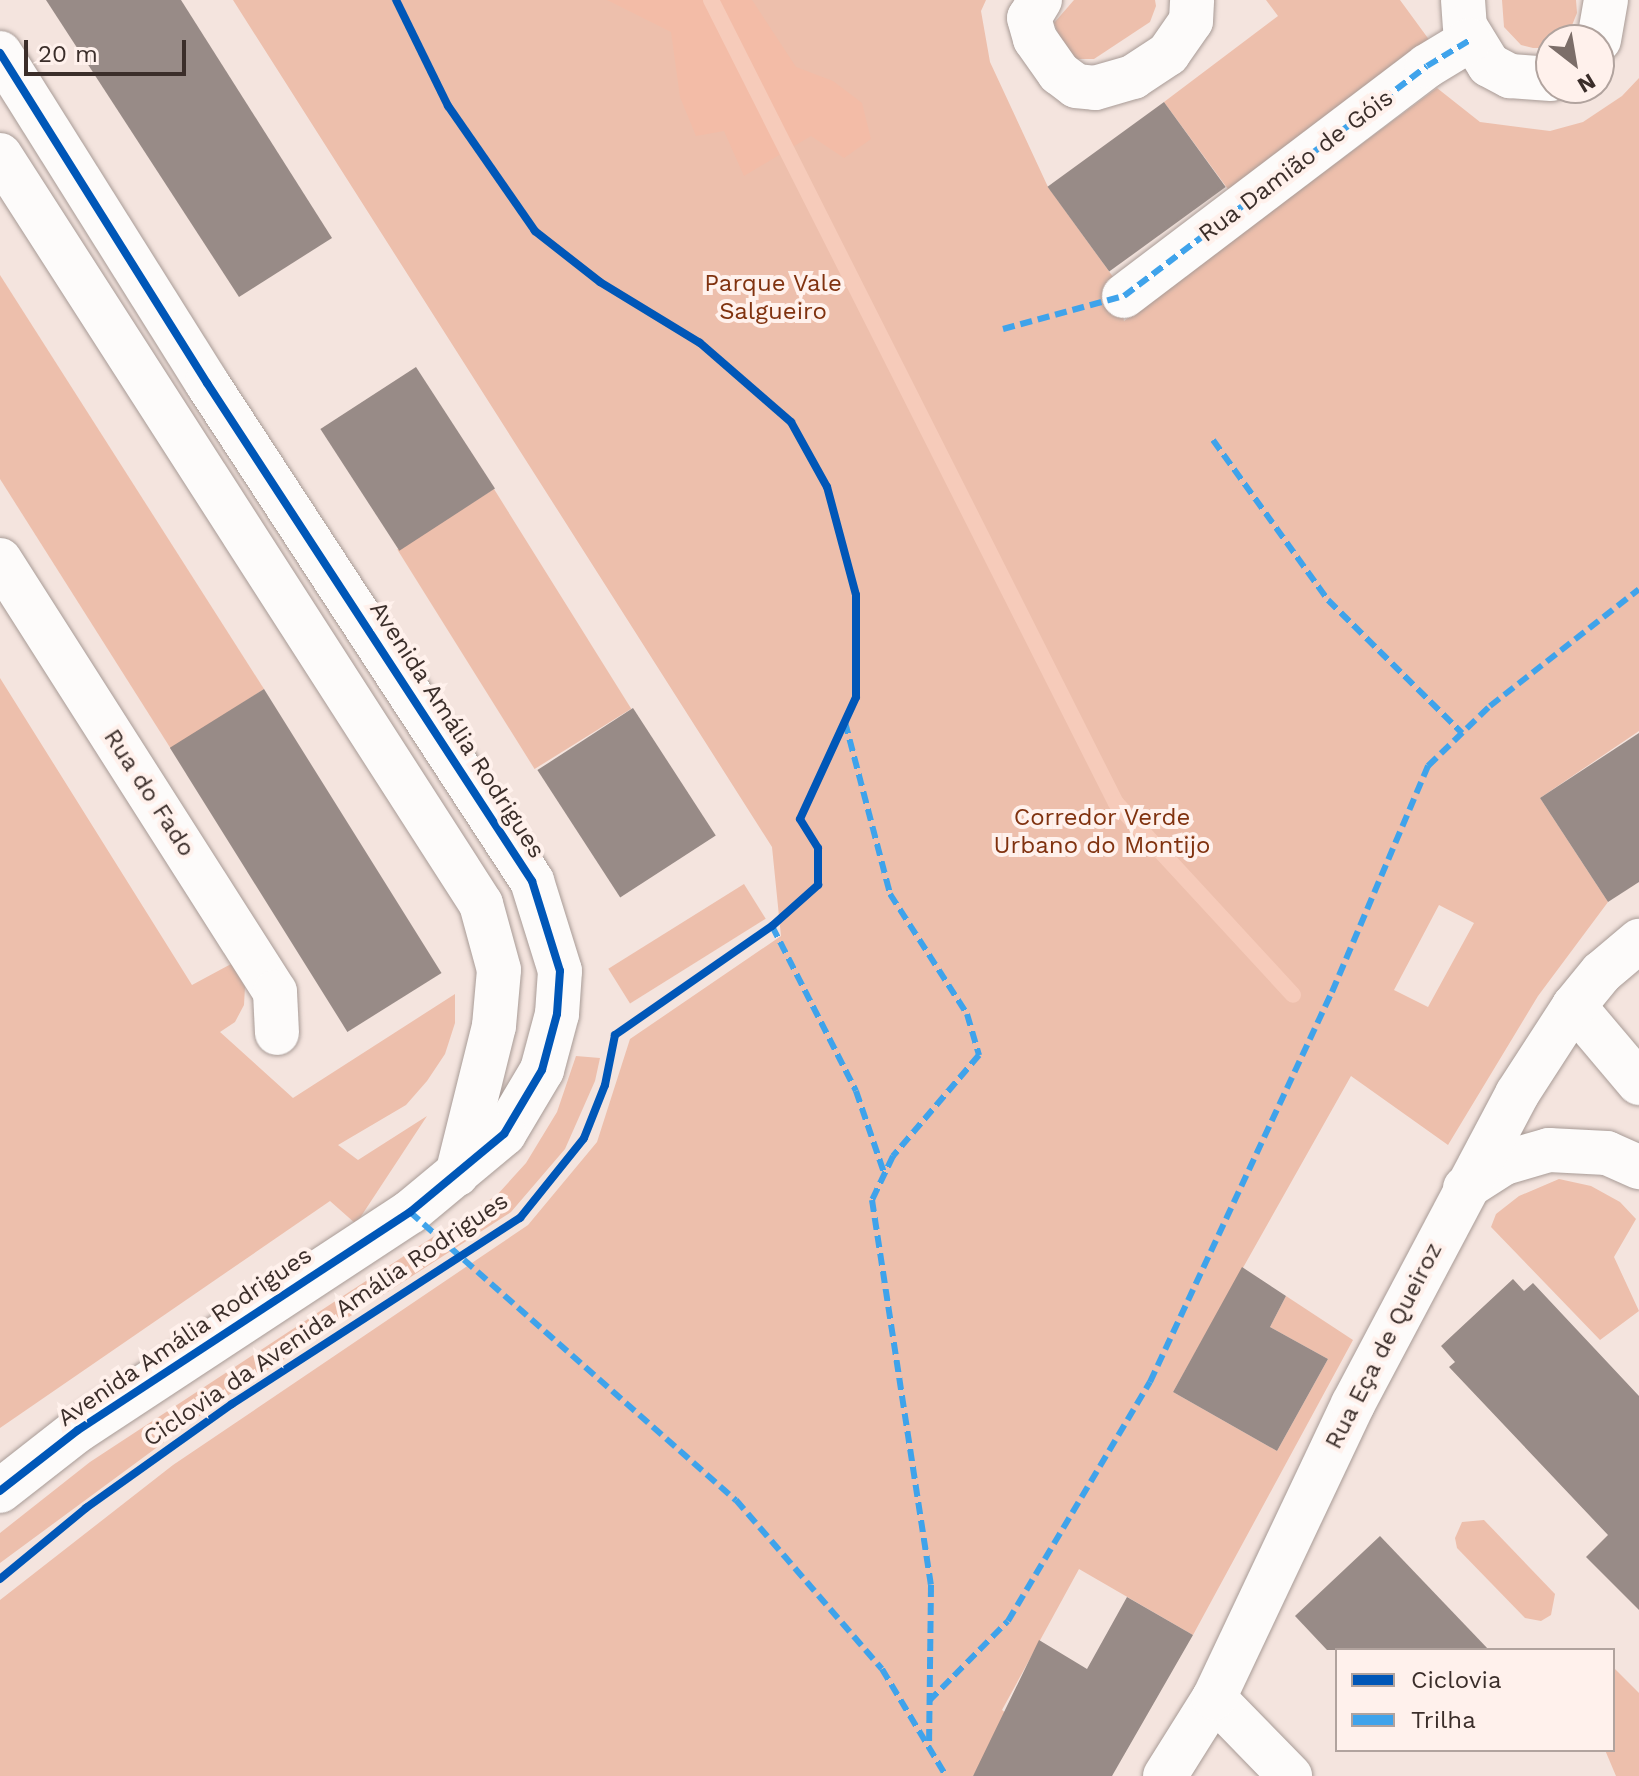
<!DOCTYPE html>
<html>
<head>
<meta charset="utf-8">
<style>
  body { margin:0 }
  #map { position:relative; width:1639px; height:1776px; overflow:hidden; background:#f4e4de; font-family:"Work Sans",sans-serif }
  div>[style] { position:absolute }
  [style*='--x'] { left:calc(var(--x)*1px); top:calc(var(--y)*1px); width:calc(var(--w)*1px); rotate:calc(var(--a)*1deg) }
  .green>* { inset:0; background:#edbfac; transform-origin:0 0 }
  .forest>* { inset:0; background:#f3bca7 }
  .stream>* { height:16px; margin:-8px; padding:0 8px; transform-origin:8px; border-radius:8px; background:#f6cbba }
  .building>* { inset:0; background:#988b87; transform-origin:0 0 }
  .roads { filter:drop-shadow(0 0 2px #a89b96) drop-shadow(0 0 2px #a89b96) }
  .street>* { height:44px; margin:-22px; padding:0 22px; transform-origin:22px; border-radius:22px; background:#fdfbfa }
  .quiet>* { height:6px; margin-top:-3px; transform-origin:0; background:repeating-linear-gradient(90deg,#3fa3eb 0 12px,transparent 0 18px) }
  .cycleway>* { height:8px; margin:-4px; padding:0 4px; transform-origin:4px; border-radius:4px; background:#0057b8 }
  span { translate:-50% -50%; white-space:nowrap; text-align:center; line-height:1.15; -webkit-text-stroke:8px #fff1ec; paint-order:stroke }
  .street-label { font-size:24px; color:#3b2e2a }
  .park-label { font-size:24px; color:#80320f }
  .legend { position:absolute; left:1335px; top:1648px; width:280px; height:104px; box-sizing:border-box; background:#fff1ec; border:2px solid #b1a39e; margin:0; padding:10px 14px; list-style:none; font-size:24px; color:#3b2e2a }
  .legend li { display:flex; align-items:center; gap:16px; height:40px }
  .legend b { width:40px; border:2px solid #b1a39e }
  .north { position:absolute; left:1535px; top:24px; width:80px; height:80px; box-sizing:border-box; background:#fff1ec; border:2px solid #b1a39e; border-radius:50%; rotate:149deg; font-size:22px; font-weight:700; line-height:32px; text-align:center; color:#3b2e2a }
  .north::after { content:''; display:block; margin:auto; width:28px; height:36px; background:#7c6e69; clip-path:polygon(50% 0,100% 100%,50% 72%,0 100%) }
  .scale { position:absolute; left:24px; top:40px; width:162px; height:36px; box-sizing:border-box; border:4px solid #3b2e2a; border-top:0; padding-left:10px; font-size:24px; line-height:28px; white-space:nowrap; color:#3b2e2a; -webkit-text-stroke:6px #fff1ec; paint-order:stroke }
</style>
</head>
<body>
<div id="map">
  <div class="green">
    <div style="clip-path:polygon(evenodd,233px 0,986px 0,981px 11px,990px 62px,1048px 187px,1116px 281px,1124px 321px,1437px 88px,1480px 122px,1550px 131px,1583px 122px,1622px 96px,1639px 78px,1639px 731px,1540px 798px,1608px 902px,1538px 996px,1448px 1145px,1351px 1076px,1173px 1392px,1277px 1451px,1328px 1359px,1270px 1327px,1286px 1296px,1353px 1340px,1193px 1635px,1079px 1569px,1002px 1710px,1007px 1714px,973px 1776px,0 1776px,0 1600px,173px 1465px,528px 1225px,597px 1142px,630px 1039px,781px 936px,772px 847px,233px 0,1439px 905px,1474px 923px,1428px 1007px,1394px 990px,1439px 905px)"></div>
    <div style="clip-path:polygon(1074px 0,1155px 0,1156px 6px,1150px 22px,1094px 59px,1077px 59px,1065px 50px,1054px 23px)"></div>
    <div style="clip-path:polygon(1266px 0,1400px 0,1430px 41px,1233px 196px,1164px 102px,1278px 16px)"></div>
    <div style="clip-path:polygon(1502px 0,1576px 0,1577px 13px,1568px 35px,1551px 40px,1546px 48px,1533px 48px,1521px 45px,1504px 27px)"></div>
    <div style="clip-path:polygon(0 275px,264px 689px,171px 749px,0 479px)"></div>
    <div style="left:494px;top:489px;width:259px;height:114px;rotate:58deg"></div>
    <div style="clip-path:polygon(0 678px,192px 985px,231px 964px,245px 987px,244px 1005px,235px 1022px,220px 1032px,293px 1098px,455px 994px,455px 1023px,445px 1054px,427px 1081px,406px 1105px,338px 1145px,358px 1160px,427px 1116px,356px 1224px,330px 1201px,0 1428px)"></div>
    <div style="left:744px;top:884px;width:41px;height:160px;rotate:58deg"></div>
    <div style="clip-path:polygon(576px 1056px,600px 1058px,595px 1081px,565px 1149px,511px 1212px,224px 1398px,0 1563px,0 1533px,90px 1462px,497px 1195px,526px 1163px,557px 1112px)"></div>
    <div style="clip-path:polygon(1559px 1179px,1591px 1186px,1620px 1202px,1636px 1219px,1614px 1257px,1639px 1311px,1600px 1340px,1491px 1227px,1496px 1214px,1519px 1196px)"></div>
    <div style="clip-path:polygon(1484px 1520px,1555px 1594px,1551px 1615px,1541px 1621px,1525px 1618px,1457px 1548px,1455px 1538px,1462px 1522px)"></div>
    <div style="clip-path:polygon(1613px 1667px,1639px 1693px,1639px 1776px,1616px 1776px,1605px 1750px,1613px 1750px)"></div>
  </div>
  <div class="forest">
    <div style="clip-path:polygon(607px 0,752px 0,796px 67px,833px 81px,862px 103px,871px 139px,844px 158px,811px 136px,744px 176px,724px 131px,696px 136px,680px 97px,671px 32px)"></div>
  </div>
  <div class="stream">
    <div style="--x:711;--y:0;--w:899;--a:63.24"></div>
    <div style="--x:1116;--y:803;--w:261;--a:47.3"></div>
  </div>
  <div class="building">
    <div style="clip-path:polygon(46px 0,181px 0,332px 238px,239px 297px)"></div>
    <div style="left:1164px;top:102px;width:105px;height:144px;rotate:54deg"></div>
    <div style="left:416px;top:367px;width:145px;height:114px;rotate:57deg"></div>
    <div style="left:264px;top:689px;width:335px;height:111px;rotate:58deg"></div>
    <div style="left:633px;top:708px;width:152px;height:114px;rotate:57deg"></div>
    <div style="clip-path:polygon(1639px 733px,1639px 882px,1608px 902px,1540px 798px)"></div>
    <div style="clip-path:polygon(1242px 1267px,1286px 1296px,1270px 1327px,1328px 1359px,1277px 1451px,1173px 1392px)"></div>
    <div style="clip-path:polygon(1513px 1279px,1524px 1291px,1533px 1283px,1639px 1396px,1639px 1610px,1586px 1557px,1608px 1535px,1449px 1367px,1455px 1362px,1441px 1346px)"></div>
    <div style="clip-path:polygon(1380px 1536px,1489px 1650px,1327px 1650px,1295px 1616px)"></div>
    <div style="clip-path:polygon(1127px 1597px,1193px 1635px,1112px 1776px,973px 1776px,1039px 1640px,1087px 1669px)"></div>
  </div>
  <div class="roads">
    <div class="street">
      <div style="--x:1040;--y:0;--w:21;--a:121"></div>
      <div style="--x:1029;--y:18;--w:22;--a:74"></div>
      <div style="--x:1035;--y:39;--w:42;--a:54.8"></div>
      <div style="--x:1059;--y:73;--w:21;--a:37"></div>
      <div style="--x:1076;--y:86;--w:19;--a:6"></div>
      <div style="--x:1095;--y:88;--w:40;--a:-16"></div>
      <div style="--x:1133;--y:77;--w:42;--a:-33.3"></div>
      <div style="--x:1168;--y:54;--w:40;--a:-55.1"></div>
      <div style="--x:1191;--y:21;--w:21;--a:-87"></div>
      <div style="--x:1463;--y:0;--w:26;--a:86"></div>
      <div style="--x:1465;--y:26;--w:46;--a:58.4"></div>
      <div style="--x:1489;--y:65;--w:24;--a:28"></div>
      <div style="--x:1510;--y:76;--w:41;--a:4.2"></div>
      <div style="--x:1599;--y:40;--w:41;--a:-80.1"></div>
      <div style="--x:0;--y:53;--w:390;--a:57.9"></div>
      <div style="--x:207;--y:383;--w:595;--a:56.87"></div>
      <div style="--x:532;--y:881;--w:94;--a:72.7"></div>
      <div style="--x:560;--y:971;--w:43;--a:94"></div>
      <div style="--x:557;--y:1014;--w:58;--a:105"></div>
      <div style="--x:542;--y:1070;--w:74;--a:120.7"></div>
      <div style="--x:504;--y:1134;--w:122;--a:140.3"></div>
      <div style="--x:410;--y:1212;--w:397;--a:146.7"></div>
      <div style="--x:78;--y:1430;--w:99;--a:142"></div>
      <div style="--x:0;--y:155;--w:890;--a:57.29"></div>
      <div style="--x:481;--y:904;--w:68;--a:74.7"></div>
      <div style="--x:499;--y:970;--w:56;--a:95.1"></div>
      <div style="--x:494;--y:1026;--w:153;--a:104"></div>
      <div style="--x:1124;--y:296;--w:380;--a:-37.2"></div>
      <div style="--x:1427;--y:66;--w:50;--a:-31.2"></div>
      <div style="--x:0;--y:560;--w:512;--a:57.52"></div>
      <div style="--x:275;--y:992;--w:41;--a:87.2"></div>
      <div style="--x:1574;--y:1006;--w:101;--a:49.8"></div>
      <div style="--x:1465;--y:1188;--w:46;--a:-32.7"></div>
      <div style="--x:1504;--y:1163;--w:47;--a:-16.1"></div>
      <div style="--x:1549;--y:1150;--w:58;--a:3"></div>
      <div style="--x:1607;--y:1153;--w:35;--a:24"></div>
      <div style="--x:1214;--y:1698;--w:109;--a:45.7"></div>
      <div style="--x:1165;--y:1776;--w:92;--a:-57.9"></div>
      <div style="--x:1214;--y:1698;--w:325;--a:-64.7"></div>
      <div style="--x:1353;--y:1404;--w:351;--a:-62.1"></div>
      <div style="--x:1517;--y:1094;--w:105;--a:-57.1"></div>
      <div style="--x:1574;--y:1006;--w:43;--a:-50.7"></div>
      <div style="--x:1601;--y:973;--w:50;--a:-40.1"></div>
    </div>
  </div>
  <div class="quiet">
    <div style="--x:1003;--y:329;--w:125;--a:-15.3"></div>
    <div style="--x:1124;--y:296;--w:380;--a:-37.2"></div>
    <div style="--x:1427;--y:66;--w:50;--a:-31.2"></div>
    <div style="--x:1213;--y:440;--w:197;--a:54.3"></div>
    <div style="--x:1328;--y:600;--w:189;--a:44.8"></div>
    <div style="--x:845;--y:722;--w:178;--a:75.3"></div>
    <div style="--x:890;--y:894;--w:143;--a:57.3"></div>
    <div style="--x:967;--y:1014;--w:43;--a:73.7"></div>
    <div style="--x:979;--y:1055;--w:133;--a:130.4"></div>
    <div style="--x:893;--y:1156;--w:49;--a:115.5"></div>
    <div style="--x:872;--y:1200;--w:389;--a:81.3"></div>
    <div style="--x:931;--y:1585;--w:163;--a:90.7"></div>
    <div style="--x:772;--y:926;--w:185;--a:63"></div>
    <div style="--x:856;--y:1091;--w:87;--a:71.1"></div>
    <div style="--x:410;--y:1212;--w:435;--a:41.5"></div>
    <div style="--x:736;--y:1500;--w:223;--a:49.2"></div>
    <div style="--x:882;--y:1669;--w:125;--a:59.1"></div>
    <div style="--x:929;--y:1701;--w:112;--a:-45.4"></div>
    <div style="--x:1008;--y:1621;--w:278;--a:-59.3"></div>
    <div style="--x:1150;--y:1382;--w:430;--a:-65"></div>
    <div style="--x:1332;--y:992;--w:246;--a:-67"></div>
    <div style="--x:1428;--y:766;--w:86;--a:-44.1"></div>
    <div style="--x:1490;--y:706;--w:189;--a:-38.1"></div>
  </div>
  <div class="cycleway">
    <div style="--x:0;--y:53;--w:390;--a:57.9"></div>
    <div style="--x:207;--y:383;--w:595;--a:56.87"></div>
    <div style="--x:532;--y:881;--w:94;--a:72.7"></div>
    <div style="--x:560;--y:971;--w:43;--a:94"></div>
    <div style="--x:557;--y:1014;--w:58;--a:105"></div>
    <div style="--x:542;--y:1070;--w:74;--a:120.7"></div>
    <div style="--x:504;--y:1134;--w:122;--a:140.3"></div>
    <div style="--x:410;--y:1212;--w:397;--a:146.7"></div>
    <div style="--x:78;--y:1430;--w:99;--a:142"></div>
    <div style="--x:0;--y:1579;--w:112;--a:-39.5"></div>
    <div style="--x:86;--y:1508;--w:179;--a:-35.5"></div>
    <div style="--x:232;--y:1404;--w:343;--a:-32.9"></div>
    <div style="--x:520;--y:1218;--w:102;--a:-51.3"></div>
    <div style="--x:584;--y:1138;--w:57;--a:-68.4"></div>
    <div style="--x:605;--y:1085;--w:51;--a:-78.7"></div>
    <div style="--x:615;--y:1035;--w:191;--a:-34.8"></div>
    <div style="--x:772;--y:926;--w:62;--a:-41.7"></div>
    <div style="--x:818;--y:885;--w:37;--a:-90"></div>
    <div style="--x:818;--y:848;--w:34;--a:-122"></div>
    <div style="--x:800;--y:819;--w:134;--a:-65.3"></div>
    <div style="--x:856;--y:697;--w:102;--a:-90"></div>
    <div style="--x:856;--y:595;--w:112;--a:-105"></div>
    <div style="--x:827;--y:487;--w:74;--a:-119"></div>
    <div style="--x:791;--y:422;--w:121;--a:-139"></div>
    <div style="--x:700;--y:343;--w:117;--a:-148.6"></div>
    <div style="--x:600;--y:282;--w:83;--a:-141.9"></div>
    <div style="--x:535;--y:231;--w:152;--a:-124.8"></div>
    <div style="--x:448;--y:106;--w:118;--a:-116.1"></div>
  </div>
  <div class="street-label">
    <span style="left:1296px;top:166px;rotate:-37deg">Rua Damião de Góis</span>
    <span style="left:457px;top:730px;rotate:57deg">Avenida Amália Rodrigues</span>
    <span style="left:149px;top:793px;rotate:57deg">Rua do Fado</span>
    <span style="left:326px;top:1320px;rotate:-34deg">Ciclovia da Avenida Amália Rodrigues</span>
    <span style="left:185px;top:1337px;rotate:-34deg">Avenida Amália Rodrigues</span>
    <span style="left:1384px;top:1346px;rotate:-63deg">Rua Eça de Queiroz</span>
  </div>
  <div class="park-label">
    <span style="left:773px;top:298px">Parque Vale<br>Salgueiro</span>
    <span style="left:1102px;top:832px">Corredor Verde<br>Urbano do Montijo</span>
  </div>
  <ul class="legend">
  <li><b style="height:10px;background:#0057b8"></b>Ciclovia</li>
  <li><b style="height:10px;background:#3fa3eb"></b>Trilha</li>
  </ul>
  <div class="north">N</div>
  <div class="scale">20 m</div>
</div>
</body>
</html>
